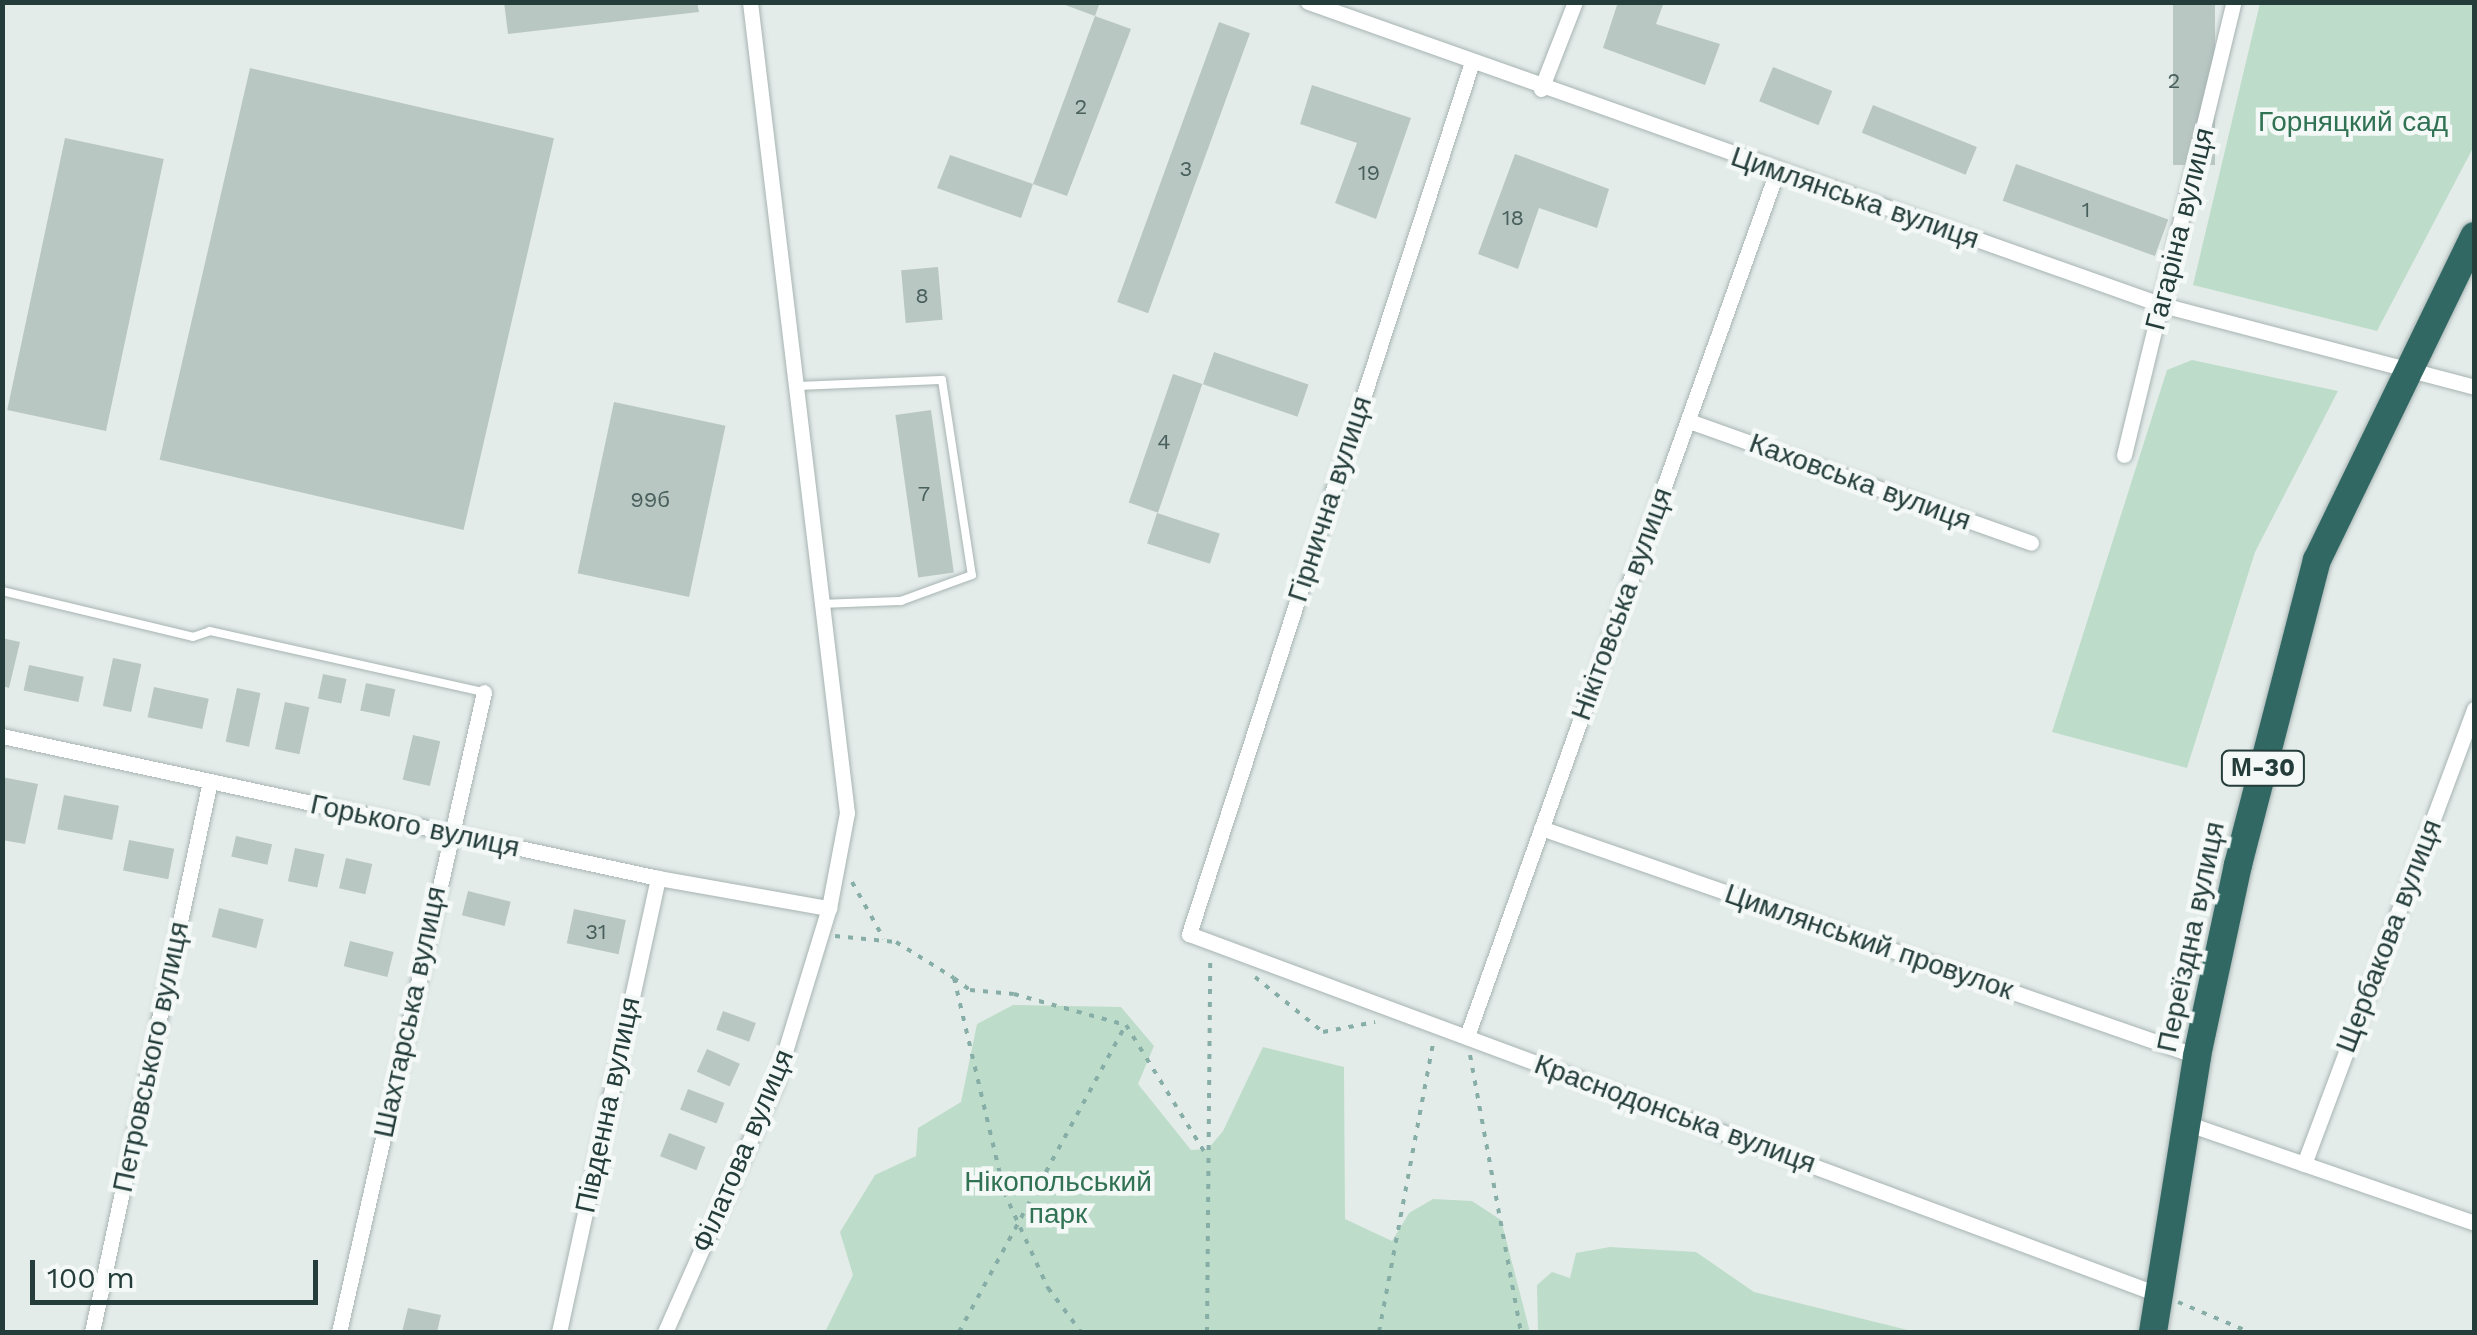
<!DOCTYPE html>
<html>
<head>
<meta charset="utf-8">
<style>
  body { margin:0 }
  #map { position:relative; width:2477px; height:1335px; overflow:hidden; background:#e4ecea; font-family:"Work Sans",sans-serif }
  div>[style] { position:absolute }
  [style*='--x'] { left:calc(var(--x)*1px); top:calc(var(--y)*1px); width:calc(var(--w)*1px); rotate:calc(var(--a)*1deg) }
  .green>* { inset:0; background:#bedcca }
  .building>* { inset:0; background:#b9c7c3; transform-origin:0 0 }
  .path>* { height:4px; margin-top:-2px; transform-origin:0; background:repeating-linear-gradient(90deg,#86aea7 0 5px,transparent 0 13px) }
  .roads { filter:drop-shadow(0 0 2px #a7b4b2) drop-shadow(0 0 2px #a7b4b2) }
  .lane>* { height:8px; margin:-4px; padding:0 4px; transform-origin:4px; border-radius:4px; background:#fff }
  .street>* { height:15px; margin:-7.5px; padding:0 7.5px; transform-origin:7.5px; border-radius:7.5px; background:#fff }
  .highway>* { height:28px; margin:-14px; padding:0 14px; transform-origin:14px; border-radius:14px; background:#316864 }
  span { translate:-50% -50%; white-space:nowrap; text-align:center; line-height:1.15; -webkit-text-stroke:9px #f4f9f7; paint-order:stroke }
  .number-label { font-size:22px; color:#49605c }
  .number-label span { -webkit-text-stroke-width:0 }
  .shield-label span { padding:2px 8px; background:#f4f9f7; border:2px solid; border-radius:8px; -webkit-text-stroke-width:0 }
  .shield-label { font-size:25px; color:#243d3a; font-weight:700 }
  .park-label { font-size:28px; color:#307253 }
  .street-label { font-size:28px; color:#243d3a }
  .frame { position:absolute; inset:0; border:5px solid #243d3a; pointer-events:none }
  .scale { position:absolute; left:30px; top:1260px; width:288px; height:45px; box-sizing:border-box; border:5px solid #243d3a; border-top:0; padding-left:12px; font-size:30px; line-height:35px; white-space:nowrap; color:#243d3a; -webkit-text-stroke:8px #f4f9f7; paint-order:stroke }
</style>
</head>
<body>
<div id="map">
  <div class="green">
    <div style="clip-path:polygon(2260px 3px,2474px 3px,2474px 146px,2377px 331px,2193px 285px)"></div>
    <div style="clip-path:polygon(2192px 360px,2338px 391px,2255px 552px,2187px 768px,2052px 732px,2167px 370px)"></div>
    <div style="clip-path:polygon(1013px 1005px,1121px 1007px,1154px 1046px,1138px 1084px,1191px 1150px,1208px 1149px,1223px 1131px,1263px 1047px,1344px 1067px,1345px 1219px,1392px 1241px,1409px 1213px,1433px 1199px,1472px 1201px,1501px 1220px,1530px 1332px,825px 1332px,853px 1275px,840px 1232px,875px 1175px,916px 1156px,918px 1128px,961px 1102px,977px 1024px)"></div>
    <div style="clip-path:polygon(1610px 1247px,1696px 1252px,1754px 1292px,1916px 1332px,1538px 1332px,1537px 1285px,1552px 1272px,1570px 1278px,1576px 1253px)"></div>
  </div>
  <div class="building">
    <div style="clip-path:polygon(504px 2px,697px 2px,699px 12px,508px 34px)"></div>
    <div style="clip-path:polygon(1057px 2px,1100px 2px,1095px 16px)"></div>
    <div style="clip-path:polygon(1618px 2px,1664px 2px,1656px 24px,1720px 44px,1705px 85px,1603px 48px)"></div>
    <div style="left:2173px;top:2px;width:42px;height:163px"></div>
    <div style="clip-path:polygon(1095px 16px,1131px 29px,1067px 196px,1033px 184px,1021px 218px,937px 188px,950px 155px,1033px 184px)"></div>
    <div style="left:1219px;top:22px;width:33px;height:298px;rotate:20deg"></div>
    <div style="left:1773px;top:67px;width:64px;height:37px;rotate:22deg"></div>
    <div style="left:250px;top:68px;width:312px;height:402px;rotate:13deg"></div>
    <div style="clip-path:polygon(1312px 85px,1411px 118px,1376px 219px,1335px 203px,1357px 143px,1300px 124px)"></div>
    <div style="left:1873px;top:105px;width:112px;height:30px;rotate:22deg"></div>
    <div style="left:65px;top:138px;width:101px;height:278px;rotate:12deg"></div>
    <div style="clip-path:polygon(1515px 154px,1609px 189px,1597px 228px,1539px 208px,1518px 269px,1478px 254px)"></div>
    <div style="left:2016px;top:164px;width:162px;height:39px;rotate:20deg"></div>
    <div style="left:938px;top:267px;width:53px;height:37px;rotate:85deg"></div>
    <div style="left:1214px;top:352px;width:100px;height:34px;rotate:19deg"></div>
    <div style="left:1173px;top:374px;width:31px;height:136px;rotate:19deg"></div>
    <div style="left:614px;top:402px;width:114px;height:175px;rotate:12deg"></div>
    <div style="left:931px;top:410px;width:164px;height:36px;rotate:82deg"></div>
    <div style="left:1157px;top:513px;width:66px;height:32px;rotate:18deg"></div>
    <div style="clip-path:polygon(2px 638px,20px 642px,9px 688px,2px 686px)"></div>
    <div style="left:113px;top:658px;width:29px;height:49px;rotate:12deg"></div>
    <div style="left:29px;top:665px;width:56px;height:26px;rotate:12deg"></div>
    <div style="left:323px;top:674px;width:24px;height:25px;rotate:12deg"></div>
    <div style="left:366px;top:683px;width:30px;height:28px;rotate:12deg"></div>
    <div style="left:154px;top:687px;width:56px;height:31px;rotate:12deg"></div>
    <div style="left:237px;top:688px;width:24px;height:55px;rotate:12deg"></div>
    <div style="left:285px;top:702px;width:25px;height:48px;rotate:12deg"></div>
    <div style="left:413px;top:735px;width:28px;height:46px;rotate:13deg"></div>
    <div style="clip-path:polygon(2px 777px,38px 784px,25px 844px,2px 840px)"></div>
    <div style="left:64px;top:795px;width:56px;height:35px;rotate:11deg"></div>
    <div style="left:236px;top:836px;width:37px;height:21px;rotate:13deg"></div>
    <div style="left:129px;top:840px;width:46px;height:31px;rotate:11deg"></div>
    <div style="left:295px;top:848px;width:30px;height:34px;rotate:12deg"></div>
    <div style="left:346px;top:858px;width:27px;height:31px;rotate:13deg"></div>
    <div style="left:468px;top:891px;width:44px;height:25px;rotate:14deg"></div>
    <div style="left:219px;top:908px;width:46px;height:30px;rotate:14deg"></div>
    <div style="left:574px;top:909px;width:53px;height:35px;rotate:12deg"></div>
    <div style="left:350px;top:941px;width:45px;height:26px;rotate:14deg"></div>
    <div style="left:723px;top:1011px;width:35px;height:20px;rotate:20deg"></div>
    <div style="left:707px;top:1049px;width:36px;height:25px;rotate:24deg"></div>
    <div style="left:688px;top:1089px;width:39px;height:22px;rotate:21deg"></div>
    <div style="left:669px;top:1133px;width:39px;height:25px;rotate:21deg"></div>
    <div style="clip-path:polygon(408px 1308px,441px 1315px,437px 1332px,402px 1332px)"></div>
  </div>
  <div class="path">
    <div style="--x:852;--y:882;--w:65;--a:60.7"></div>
    <div style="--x:835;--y:936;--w:61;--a:5.6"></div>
    <div style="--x:896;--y:942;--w:68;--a:31.8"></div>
    <div style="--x:954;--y:978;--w:220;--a:76.8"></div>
    <div style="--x:1004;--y:1192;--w:106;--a:65.4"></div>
    <div style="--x:1048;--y:1288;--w:55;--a:53.1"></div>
    <div style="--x:1255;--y:977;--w:87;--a:39"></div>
    <div style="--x:1323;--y:1032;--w:53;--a:-10.9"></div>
    <div style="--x:954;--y:978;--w:20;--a:37"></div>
    <div style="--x:970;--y:990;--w:44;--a:5.2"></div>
    <div style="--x:1014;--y:994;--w:116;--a:15.5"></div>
    <div style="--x:1126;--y:1025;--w:154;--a:58.3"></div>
    <div style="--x:1470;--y:1055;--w:282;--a:79.6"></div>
    <div style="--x:2178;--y:1302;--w:77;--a:22.9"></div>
    <div style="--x:959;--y:1332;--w:349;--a:-61.5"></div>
    <div style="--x:1207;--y:1332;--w:371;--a:-89.5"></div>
    <div style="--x:1379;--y:1332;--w:293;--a:-79.4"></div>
  </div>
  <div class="roads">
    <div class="lane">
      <div style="--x:796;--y:386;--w:146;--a:-2.4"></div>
      <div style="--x:942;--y:380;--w:197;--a:81.3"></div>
      <div style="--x:972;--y:575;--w:76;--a:159.9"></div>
      <div style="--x:901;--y:601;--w:77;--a:177.8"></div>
      <div style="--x:2;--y:591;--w:196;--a:13.5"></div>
      <div style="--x:193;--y:637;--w:18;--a:-19"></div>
      <div style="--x:210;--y:631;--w:281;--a:12.6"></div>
    </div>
    <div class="street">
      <div style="--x:1308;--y:2;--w:906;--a:19.53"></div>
      <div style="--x:2162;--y:305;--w:323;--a:14.7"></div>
      <div style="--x:1471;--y:65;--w:914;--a:107.98"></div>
      <div style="--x:1189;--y:934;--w:1036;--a:20.39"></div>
      <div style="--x:1541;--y:89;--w:93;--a:-68.7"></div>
      <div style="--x:1689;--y:421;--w:363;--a:19.6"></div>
      <div style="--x:2124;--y:455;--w:466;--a:-76.4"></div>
      <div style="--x:2;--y:736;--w:671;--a:12.21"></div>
      <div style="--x:658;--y:878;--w:174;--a:10"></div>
      <div style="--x:1541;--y:828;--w:694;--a:19.17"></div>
      <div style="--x:1467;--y:1036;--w:919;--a:-70.28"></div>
      <div style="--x:2186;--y:1123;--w:305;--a:19.1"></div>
      <div style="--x:2304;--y:1164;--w:486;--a:-69.5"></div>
      <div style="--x:92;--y:1332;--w:563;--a:-77.91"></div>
      <div style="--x:339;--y:1332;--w:656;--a:-77.23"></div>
      <div style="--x:559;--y:1332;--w:465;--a:-77.7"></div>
      <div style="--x:665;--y:1332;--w:274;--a:-66.1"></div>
      <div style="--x:776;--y:1081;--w:181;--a:-73"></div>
      <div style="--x:829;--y:908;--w:97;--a:-79.3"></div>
      <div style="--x:847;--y:813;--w:817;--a:-96.82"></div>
    </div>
    <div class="highway">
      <div style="--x:2153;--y:1332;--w:279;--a:-80.9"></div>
      <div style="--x:2197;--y:1056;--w:195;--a:-77.9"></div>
      <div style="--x:2238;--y:865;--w:315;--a:-75.5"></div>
      <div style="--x:2317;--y:560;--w:360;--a:-64.1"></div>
    </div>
  </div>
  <div class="number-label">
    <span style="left:2174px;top:81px">2</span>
    <span style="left:1081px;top:107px">2</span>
    <span style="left:1186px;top:169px">3</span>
    <span style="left:1369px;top:173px">19</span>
    <span style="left:2086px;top:210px">1</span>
    <span style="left:1513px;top:218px">18</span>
    <span style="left:922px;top:296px">8</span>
    <span style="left:1164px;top:442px">4</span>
    <span style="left:924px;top:494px">7</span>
    <span style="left:650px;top:500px">99б</span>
    <span style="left:596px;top:932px">31</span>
  </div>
  <div class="shield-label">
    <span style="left:2263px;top:768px">М-30</span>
  </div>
  <div class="park-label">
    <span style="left:2353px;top:122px">Горняцкий сад</span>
    <span style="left:1058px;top:1198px">Нікопольський<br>парк</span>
  </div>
  <div class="street-label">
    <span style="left:1855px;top:198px;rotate:19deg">Цимлянська вулиця</span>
    <span style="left:2180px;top:229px;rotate:-76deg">Гагаріна вулиця</span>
    <span style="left:1860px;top:482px;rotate:20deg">Каховська вулиця</span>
    <span style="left:1330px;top:499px;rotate:-72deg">Гірнична вулиця</span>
    <span style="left:1622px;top:604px;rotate:-70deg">Нікітовська вулиця</span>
    <span style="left:415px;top:826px;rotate:12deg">Горького вулиця</span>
    <span style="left:2389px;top:936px;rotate:-69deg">Щербакова вулиця</span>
    <span style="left:2191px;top:937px;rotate:-78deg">Переїздна вулиця</span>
    <span style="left:1869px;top:942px;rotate:19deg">Цимлянський провулок</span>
    <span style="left:410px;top:1012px;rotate:-78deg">Шахтарська вулиця</span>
    <span style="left:151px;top:1057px;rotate:-78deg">Петровського вулиця</span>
    <span style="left:608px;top:1105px;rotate:-78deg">Південна вулиця</span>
    <span style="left:1675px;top:1114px;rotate:20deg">Краснодонська вулиця</span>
    <span style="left:743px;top:1151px;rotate:-67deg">Філатова вулиця</span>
  </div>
  <div class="frame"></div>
  <div class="scale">100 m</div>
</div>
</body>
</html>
